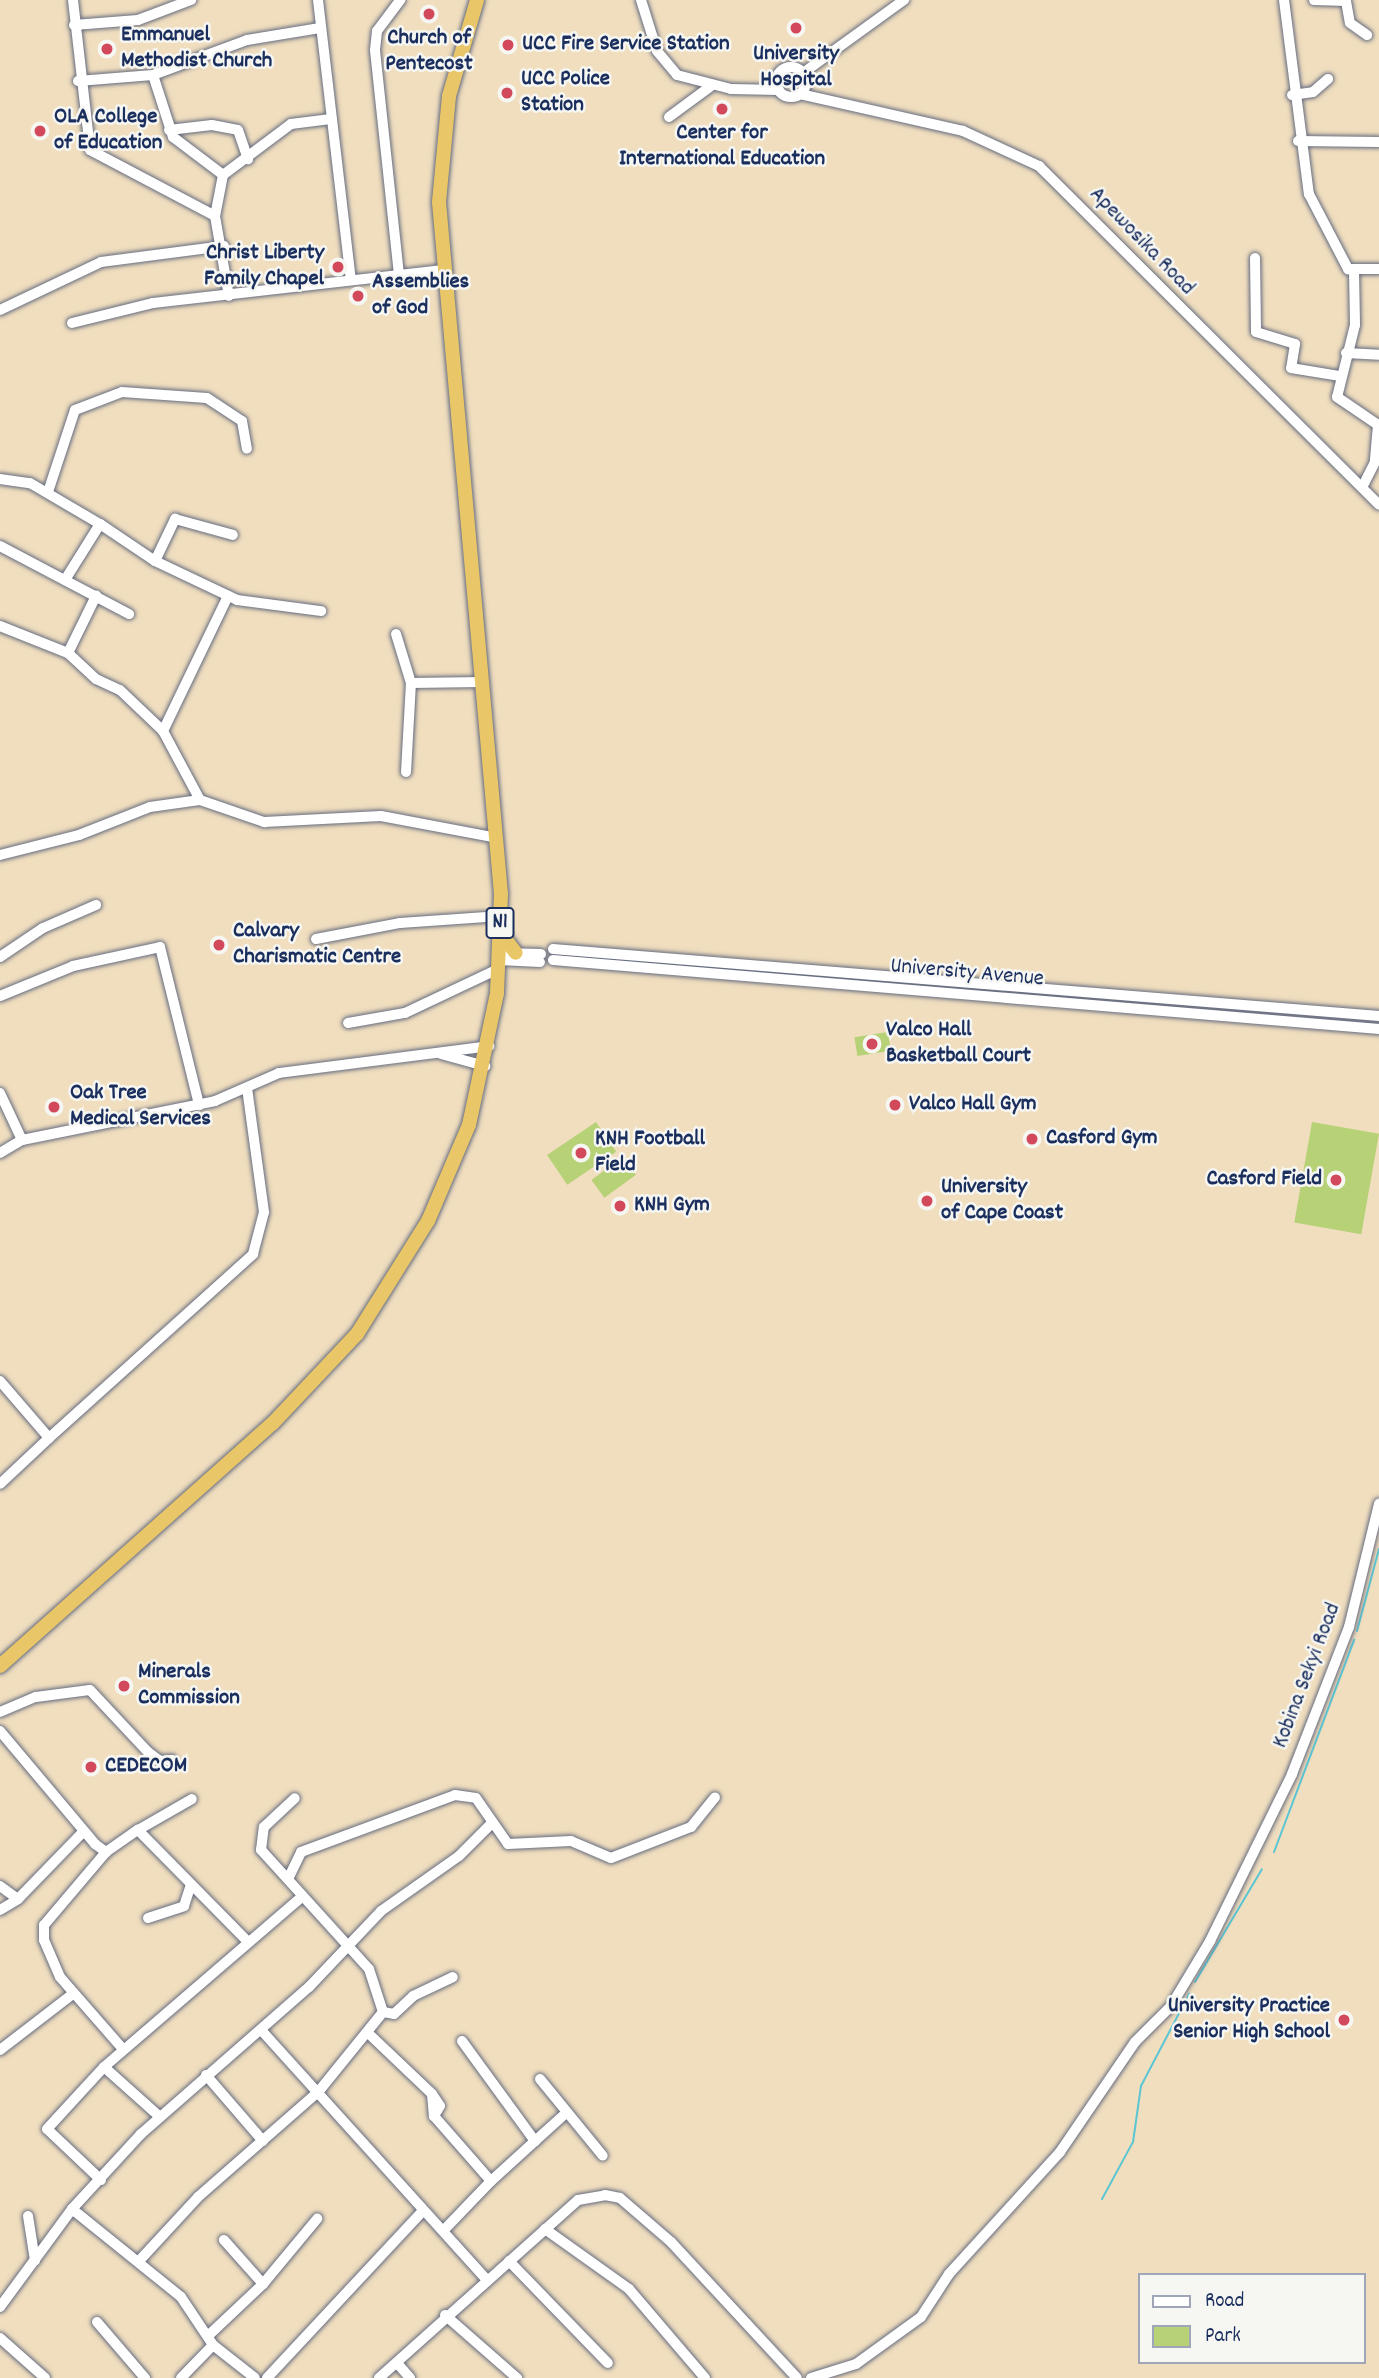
<!DOCTYPE html>
<html>
<head>
<meta charset="utf-8">
<style>
  body { margin:0 }
  #map { position:relative; width:1379px; height:2378px; overflow:hidden; background:#f0debe; font-family:Dekko,sans-serif }
  div>[style] { position:absolute }
  [style*='--x'] { left:calc(var(--x)*1px); top:calc(var(--y)*1px); width:calc(var(--w)*1px); rotate:calc(var(--a)*1deg) }
  .green>* { inset:0; background:#b7d177; transform-origin:0 0 }
  .stream>* { height:2px; margin:-1px; padding:0 1px; transform-origin:1px; border-radius:1px; background:#5ac6d4 }
  .roads { filter:drop-shadow(0 0 2px #666c80) drop-shadow(0 0 2px #666c80) }
  .minor>* { height:10px; margin:-5px; padding:0 5px; transform-origin:5px; border-radius:5px; background:#fff }
  .minor>.ring { margin:-5px; padding:0; box-sizing:content-box; background:none; border:10px solid #fff; border-radius:50% }
  .highway>* { height:14px; margin:-7px; padding:0 7px; transform-origin:7px; border-radius:7px; background:#e9c769 }
  .dots>* { width:19px; height:19px; translate:-50% -50%; box-sizing:border-box; border:4px solid #f6f6f2; border-radius:50% }
  span { translate:-50% -50%; white-space:nowrap; text-align:center; line-height:1.15; -webkit-text-stroke:5px #f6f6f2; paint-order:stroke }
  .shield-label span { padding:2px 5px; background:#f6f6f2; border:2px solid; border-radius:5px; -webkit-text-stroke-width:0 }
  .shield-label { font-size:21px; color:#1b2f5e; font-weight:700 }
  .poi-label { font-size:23px; color:#1b2f5e; font-weight:700 }
  .left { translate:0 -50%; text-align:left }
  .right { translate:-100% -50%; text-align:right }
  .street-label { font-size:23px; color:#1b2f5e }
  .legend { position:absolute; left:1138px; top:2273px; width:228px; height:91px; box-sizing:border-box; background:#f6f6f2; border:2px solid #9ea6b7; margin:0; padding:9px 12px; list-style:none; font-size:21px; color:#1b2f5e }
  .legend li { display:flex; align-items:center; gap:14px; height:35px }
  .legend b { width:35px; border:2px solid #9ea6b7 }
</style>
</head>
<body>
<div id="map">
  <div class="green">
    <div style="left:888px;top:1032px;width:19px;height:34px;rotate:81deg"></div>
    <div style="left:596px;top:1122px;width:36px;height:59px;rotate:56deg"></div>
    <div style="left:1312px;top:1122px;width:68px;height:102px;rotate:10deg"></div>
    <div style="left:623px;top:1157px;width:22px;height:39px;rotate:54deg"></div>
  </div>
  <div class="stream">
    <div style="--x:1357;--y:1631;--w:85;--a:-75"></div>
    <div style="--x:1274;--y:1852;--w:227;--a:-69.3"></div>
    <div style="--x:1195;--y:1982;--w:131;--a:-59.3"></div>
    <div style="--x:1102;--y:2199;--w:65;--a:-61.5"></div>
    <div style="--x:1133;--y:2142;--w:57;--a:-81.9"></div>
    <div style="--x:1141;--y:2086;--w:104;--a:-62.4"></div>
  </div>
  <div class="roads">
    <div class="minor">
      <div style="--x:73;--y:0;--w:151;--a:83.5"></div>
      <div style="--x:90;--y:150;--w:141;--a:27.8"></div>
      <div style="--x:215;--y:216;--w:81;--a:80.1"></div>
      <div style="--x:318;--y:0;--w:281;--a:83.3"></div>
      <div style="--x:641;--y:0;--w:53;--a:72.6"></div>
      <div style="--x:657;--y:51;--w:31;--a:50"></div>
      <div style="--x:677;--y:75;--w:56;--a:14.5"></div>
      <div style="--x:731;--y:89;--w:48;--a:1.2"></div>
      <div style="--x:1284;--y:0;--w:196;--a:82.7"></div>
      <div style="--x:1309;--y:194;--w:85;--a:62.5"></div>
      <div style="--x:1348;--y:269;--w:31;--a:0"></div>
      <div style="--x:1314;--y:0;--w:32;--a:2"></div>
      <div style="--x:1346;--y:1;--w:22;--a:80"></div>
      <div style="--x:1350;--y:23;--w:21;--a:35"></div>
      <div style="--x:74;--y:25;--w:64;--a:-4.5"></div>
      <div style="--x:138;--y:20;--w:57;--a:-20.7"></div>
      <div class="ring" style="left:776px;top:67px;width:20px;height:20px"></div>
      <div style="--x:803;--y:73;--w:125;--a:-35.9"></div>
      <div style="--x:153;--y:75;--w:65;--a:72.1"></div>
      <div style="--x:173;--y:137;--w:63;--a:37.2"></div>
      <div style="--x:223;--y:175;--w:42;--a:101"></div>
      <div style="--x:78;--y:81;--w:75;--a:-4.6"></div>
      <div style="--x:153;--y:75;--w:100;--a:-20.4"></div>
      <div style="--x:247;--y:40;--w:74;--a:-9.3"></div>
      <div style="--x:800;--y:94;--w:167;--a:12.8"></div>
      <div style="--x:963;--y:131;--w:84;--a:24.7"></div>
      <div style="--x:1039;--y:166;--w:480;--a:44.9"></div>
      <div style="--x:1292;--y:95;--w:21;--a:-8"></div>
      <div style="--x:1313;--y:92;--w:20;--a:-41"></div>
      <div style="--x:669;--y:117;--w:52;--a:-36.4"></div>
      <div style="--x:169;--y:130;--w:43;--a:-6.6"></div>
      <div style="--x:212;--y:125;--w:26;--a:11"></div>
      <div style="--x:238;--y:130;--w:31;--a:71"></div>
      <div style="--x:1298;--y:141;--w:81;--a:0.7"></div>
      <div style="--x:223;--y:175;--w:85;--a:-36.9"></div>
      <div style="--x:291;--y:124;--w:40;--a:-7.1"></div>
      <div style="--x:1255;--y:258;--w:74;--a:89.2"></div>
      <div style="--x:1256;--y:332;--w:41;--a:17.1"></div>
      <div style="--x:1295;--y:344;--w:24;--a:99"></div>
      <div style="--x:1291;--y:368;--w:50;--a:9.3"></div>
      <div style="--x:1354;--y:271;--w:54;--a:88.9"></div>
      <div style="--x:1355;--y:325;--w:74;--a:104"></div>
      <div style="--x:1337;--y:397;--w:50;--a:34.3"></div>
      <div style="--x:1378;--y:425;--w:37;--a:95"></div>
      <div style="--x:1375;--y:462;--w:28;--a:117"></div>
      <div style="--x:399;--y:275;--w:226;--a:-96.1"></div>
      <div style="--x:375;--y:50;--w:19;--a:-84"></div>
      <div style="--x:377;--y:31;--w:39;--a:-53"></div>
      <div style="--x:0;--y:310;--w:112;--a:-25.4"></div>
      <div style="--x:101;--y:262;--w:124;--a:-7.4"></div>
      <div style="--x:72;--y:323;--w:83;--a:-13.9"></div>
      <div style="--x:153;--y:303;--w:292;--a:-6.5"></div>
      <div style="--x:1346;--y:353;--w:33;--a:3"></div>
      <div style="--x:0;--y:479;--w:30;--a:8"></div>
      <div style="--x:30;--y:483;--w:81;--a:30.4"></div>
      <div style="--x:100;--y:524;--w:66;--a:122"></div>
      <div style="--x:48;--y:492;--w:86;--a:-71.8"></div>
      <div style="--x:75;--y:410;--w:50;--a:-21"></div>
      <div style="--x:122;--y:392;--w:85;--a:4"></div>
      <div style="--x:207;--y:398;--w:42;--a:33.3"></div>
      <div style="--x:242;--y:421;--w:28;--a:80"></div>
      <div style="--x:100;--y:524;--w:66;--a:33.9"></div>
      <div style="--x:155;--y:561;--w:91;--a:25.4"></div>
      <div style="--x:237;--y:600;--w:85;--a:7.5"></div>
      <div style="--x:0;--y:546;--w:146;--a:27.8"></div>
      <div style="--x:155;--y:561;--w:47;--a:-64.5"></div>
      <div style="--x:175;--y:519;--w:60;--a:15.4"></div>
      <div style="--x:0;--y:626;--w:73;--a:21.7"></div>
      <div style="--x:68;--y:653;--w:38;--a:43"></div>
      <div style="--x:96;--y:679;--w:26;--a:25"></div>
      <div style="--x:120;--y:690;--w:59;--a:43.6"></div>
      <div style="--x:163;--y:731;--w:78;--a:61.8"></div>
      <div style="--x:200;--y:800;--w:68;--a:19"></div>
      <div style="--x:264;--y:822;--w:117;--a:-2.9"></div>
      <div style="--x:381;--y:816;--w:118;--a:10.7"></div>
      <div style="--x:396;--y:634;--w:51;--a:73"></div>
      <div style="--x:411;--y:683;--w:71;--a:-0.8"></div>
      <div style="--x:68;--y:653;--w:64;--a:-63.8"></div>
      <div style="--x:163;--y:731;--w:150;--a:-64.3"></div>
      <div style="--x:406;--y:772;--w:89;--a:-86.8"></div>
      <div style="--x:0;--y:855;--w:81;--a:-14.2"></div>
      <div style="--x:79;--y:835;--w:76;--a:-21.5"></div>
      <div style="--x:150;--y:807;--w:50;--a:-8"></div>
      <div style="--x:316;--y:939;--w:86;--a:-10.8"></div>
      <div style="--x:400;--y:923;--w:101;--a:-4"></div>
      <div style="--x:553;--y:949;--w:829;--a:4.64"></div>
      <div style="--x:499;--y:953;--w:42;--a:1.4"></div>
      <div style="--x:0;--y:957;--w:52;--a:-34"></div>
      <div style="--x:43;--y:928;--w:58;--a:-23.5"></div>
      <div style="--x:499;--y:960;--w:41;--a:2.8"></div>
      <div style="--x:553;--y:960;--w:829;--a:4.78"></div>
      <div style="--x:0;--y:996;--w:79;--a:-22.3"></div>
      <div style="--x:73;--y:966;--w:89;--a:-12.3"></div>
      <div style="--x:160;--y:947;--w:163;--a:76.1"></div>
      <div style="--x:348;--y:1023;--w:58;--a:-10"></div>
      <div style="--x:405;--y:1013;--w:103;--a:-25.3"></div>
      <div style="--x:441;--y:1054;--w:46;--a:15.3"></div>
      <div style="--x:0;--y:1093;--w:52;--a:64.9"></div>
      <div style="--x:0;--y:1153;--w:26;--a:-31"></div>
      <div style="--x:22;--y:1140;--w:197;--a:-11.4"></div>
      <div style="--x:215;--y:1101;--w:70;--a:-23.6"></div>
      <div style="--x:279;--y:1073;--w:212;--a:-7.3"></div>
      <div style="--x:0;--y:1381;--w:75;--a:49.3"></div>
      <div style="--x:49;--y:1438;--w:67;--a:136.8"></div>
      <div style="--x:49;--y:1438;--w:275;--a:-42"></div>
      <div style="--x:253;--y:1254;--w:43;--a:-75.3"></div>
      <div style="--x:264;--y:1212;--w:125;--a:-97.8"></div>
      <div style="--x:0;--y:1712;--w:39;--a:-23"></div>
      <div style="--x:36;--y:1697;--w:54;--a:-7.4"></div>
      <div style="--x:90;--y:1690;--w:85;--a:46.9"></div>
      <div style="--x:148;--y:1752;--w:15;--a:37"></div>
      <div style="--x:160;--y:1761;--w:12;--a:-5"></div>
      <div style="--x:0;--y:1731;--w:148;--a:49.9"></div>
      <div style="--x:95;--y:1844;--w:14;--a:36"></div>
      <div style="--x:106;--y:1852;--w:39;--a:-35"></div>
      <div style="--x:138;--y:1830;--w:154;--a:45.5"></div>
      <div style="--x:138;--y:1830;--w:62;--a:-29.9"></div>
      <div style="--x:106;--y:1852;--w:96;--a:130.3"></div>
      <div style="--x:44;--y:1925;--w:15;--a:90"></div>
      <div style="--x:44;--y:1940;--w:40;--a:66.6"></div>
      <div style="--x:60;--y:1977;--w:94;--a:48.9"></div>
      <div style="--x:288;--y:1879;--w:30;--a:-64"></div>
      <div style="--x:301;--y:1852;--w:164;--a:-20.3"></div>
      <div style="--x:455;--y:1795;--w:21;--a:8"></div>
      <div style="--x:476;--y:1798;--w:56;--a:55.2"></div>
      <div style="--x:508;--y:1844;--w:63;--a:-2.7"></div>
      <div style="--x:571;--y:1841;--w:43;--a:23"></div>
      <div style="--x:611;--y:1858;--w:86;--a:-21.2"></div>
      <div style="--x:691;--y:1827;--w:38;--a:-51"></div>
      <div style="--x:0;--y:1886;--w:22;--a:36"></div>
      <div style="--x:18;--y:1899;--w:93;--a:-45.9"></div>
      <div style="--x:0;--y:1910;--w:21;--a:-31"></div>
      <div style="--x:148;--y:1918;--w:38;--a:-18"></div>
      <div style="--x:184;--y:1906;--w:22;--a:-72"></div>
      <div style="--x:383;--y:2012;--w:11;--a:10"></div>
      <div style="--x:394;--y:2014;--w:26;--a:-43"></div>
      <div style="--x:413;--y:1996;--w:44;--a:-25.4"></div>
      <div style="--x:262;--y:2031;--w:334;--a:47.9"></div>
      <div style="--x:368;--y:2033;--w:88;--a:43.6"></div>
      <div style="--x:432;--y:2094;--w:22;--a:85"></div>
      <div style="--x:434;--y:2116;--w:86;--a:48.8"></div>
      <div style="--x:491;--y:2181;--w:68;--a:133.8"></div>
      <div style="--x:462;--y:2041;--w:124;--a:53.9"></div>
      <div style="--x:535;--y:2141;--w:59;--a:137.7"></div>
      <div style="--x:0;--y:2050;--w:93;--a:-37.6"></div>
      <div style="--x:206;--y:2075;--w:87;--a:49.2"></div>
      <div style="--x:540;--y:2079;--w:99;--a:50.7"></div>
      <div style="--x:432;--y:2094;--w:14;--a:56"></div>
      <div style="--x:440;--y:2106;--w:12;--a:121"></div>
      <div style="--x:160;--y:2117;--w:75;--a:-138.2"></div>
      <div style="--x:104;--y:2067;--w:262;--a:-40.7"></div>
      <div style="--x:535;--y:2141;--w:42;--a:-42.1"></div>
      <div style="--x:101;--y:2180;--w:74;--a:-136.6"></div>
      <div style="--x:47;--y:2129;--w:84;--a:-47.4"></div>
      <div style="--x:72;--y:2209;--w:140;--a:38.9"></div>
      <div style="--x:181;--y:2297;--w:58;--a:56.3"></div>
      <div style="--x:213;--y:2345;--w:53;--a:38.2"></div>
      <div style="--x:28;--y:2216;--w:45;--a:81"></div>
      <div style="--x:545;--y:2229;--w:103;--a:35.5"></div>
      <div style="--x:629;--y:2289;--w:117;--a:49.5"></div>
      <div style="--x:139;--y:2261;--w:87;--a:-47.3"></div>
      <div style="--x:198;--y:2197;--w:161;--a:-41.2"></div>
      <div style="--x:319;--y:2091;--w:102;--a:-51"></div>
      <div style="--x:383;--y:2012;--w:45;--a:-108"></div>
      <div style="--x:369;--y:1969;--w:161;--a:-132.2"></div>
      <div style="--x:261;--y:1850;--w:23;--a:-83"></div>
      <div style="--x:264;--y:1827;--w:42;--a:-43.1"></div>
      <div style="--x:509;--y:2261;--w:142;--a:45.9"></div>
      <div style="--x:263;--y:2284;--w:85;--a:-50.3"></div>
      <div style="--x:0;--y:2307;--w:122;--a:-53.7"></div>
      <div style="--x:72;--y:2209;--w:102;--a:-47.4"></div>
      <div style="--x:141;--y:2134;--w:223;--a:-41.2"></div>
      <div style="--x:309;--y:1987;--w:105;--a:-46.5"></div>
      <div style="--x:381;--y:1911;--w:95;--a:-35.2"></div>
      <div style="--x:459;--y:1856;--w:44;--a:-45"></div>
      <div style="--x:445;--y:2315;--w:96;--a:41.2"></div>
      <div style="--x:97;--y:2322;--w:74;--a:49.4"></div>
      <div style="--x:210;--y:2334;--w:73;--a:-43.3"></div>
      <div style="--x:263;--y:2284;--w:59;--a:-131.6"></div>
      <div style="--x:0;--y:2338;--w:60;--a:41.6"></div>
      <div style="--x:397;--y:2363;--w:20;--a:49"></div>
      <div style="--x:181;--y:2378;--w:46;--a:-45.9"></div>
      <div style="--x:267;--y:2378;--w:227;--a:-47"></div>
      <div style="--x:379;--y:2378;--w:267;--a:-41.8"></div>
      <div style="--x:578;--y:2200;--w:27;--a:-10"></div>
      <div style="--x:605;--y:2195;--w:15;--a:11"></div>
      <div style="--x:620;--y:2198;--w:67;--a:40.8"></div>
      <div style="--x:671;--y:2242;--w:185;--a:47.2"></div>
      <div style="--x:811;--y:2378;--w:47;--a:-17.3"></div>
      <div style="--x:856;--y:2364;--w:80;--a:-35.9"></div>
      <div style="--x:921;--y:2317;--w:51;--a:-56.9"></div>
      <div style="--x:949;--y:2274;--w:165;--a:-47.7"></div>
      <div style="--x:1060;--y:2152;--w:133;--a:-55.7"></div>
      <div style="--x:1135;--y:2042;--w:51;--a:-45"></div>
      <div style="--x:1171;--y:2006;--w:76;--a:-59"></div>
      <div style="--x:1210;--y:1941;--w:186;--a:-63.8"></div>
      <div style="--x:1292;--y:1774;--w:158;--a:-68.8"></div>
      <div style="--x:1349;--y:1627;--w:127;--a:-76.3"></div>
    </div>
    <div class="highway">
      <div style="--x:500;--y:932;--w:26;--a:53"></div>
      <div style="--x:0;--y:1666;--w:365;--a:-41.7"></div>
      <div style="--x:273;--y:1423;--w:122;--a:-46.7"></div>
      <div style="--x:357;--y:1334;--w:133;--a:-57.9"></div>
      <div style="--x:428;--y:1221;--w:104;--a:-66.9"></div>
      <div style="--x:469;--y:1125;--w:135;--a:-78"></div>
      <div style="--x:497;--y:993;--w:99;--a:-87.7"></div>
      <div style="--x:501;--y:894;--w:695;--a:-95.12"></div>
      <div style="--x:439;--y:202;--w:106;--a:-84.6"></div>
      <div style="--x:449;--y:96;--w:100;--a:-73.7"></div>
    </div>
  </div>
  <div class="dots">
    <div style="left:429px;top:14px;background:#d1495b"></div>
    <div style="left:796px;top:28px;background:#d1495b"></div>
    <div style="left:508px;top:45px;background:#d1495b"></div>
    <div style="left:107px;top:49px;background:#d1495b"></div>
    <div style="left:507px;top:93px;background:#d1495b"></div>
    <div style="left:722px;top:109px;background:#d1495b"></div>
    <div style="left:40px;top:131px;background:#d1495b"></div>
    <div style="left:338px;top:267px;background:#d1495b"></div>
    <div style="left:358px;top:296px;background:#d1495b"></div>
    <div style="left:219px;top:945px;background:#d1495b"></div>
    <div style="left:872px;top:1044px;background:#d1495b"></div>
    <div style="left:895px;top:1105px;background:#d1495b"></div>
    <div style="left:54px;top:1107px;background:#d1495b"></div>
    <div style="left:1032px;top:1139px;background:#d1495b"></div>
    <div style="left:581px;top:1153px;background:#d1495b"></div>
    <div style="left:1336px;top:1180px;background:#d1495b"></div>
    <div style="left:927px;top:1201px;background:#d1495b"></div>
    <div style="left:620px;top:1206px;background:#d1495b"></div>
    <div style="left:124px;top:1686px;background:#d1495b"></div>
    <div style="left:91px;top:1767px;background:#d1495b"></div>
    <div style="left:1344px;top:2020px;background:#d1495b"></div>
  </div>
  <div class="shield-label">
    <span style="left:500px;top:923px">N1</span>
  </div>
  <div class="poi-label">
    <span class="left" style="left:121px;top:49px">Emmanuel<br>Methodist Church</span>
    <span style="left:429px;top:52px">Church of<br>Pentecost</span>
    <span class="left" style="left:522px;top:45px">UCC Fire Service Station</span>
    <span style="left:796px;top:68px">University<br>Hospital</span>
    <span class="left" style="left:521px;top:93px">UCC Police<br>Station</span>
    <span class="left" style="left:54px;top:131px">OLA College<br>of Education</span>
    <span style="left:722px;top:147px">Center for<br>International Education</span>
    <span class="right" style="left:324px;top:267px">Christ Liberty<br>Family Chapel</span>
    <span class="left" style="left:372px;top:296px">Assemblies<br>of God</span>
    <span class="left" style="left:233px;top:945px">Calvary<br>Charismatic Centre</span>
    <span class="left" style="left:886px;top:1044px">Valco Hall<br>Basketball Court</span>
    <span class="left" style="left:70px;top:1107px">Oak Tree<br>Medical Services</span>
    <span class="left" style="left:909px;top:1105px">Valco Hall Gym</span>
    <span class="left" style="left:1046px;top:1139px">Casford Gym</span>
    <span class="left" style="left:595px;top:1153px">KNH Football<br>Field</span>
    <span class="right" style="left:1322px;top:1180px">Casford Field</span>
    <span class="left" style="left:941px;top:1201px">University<br>of Cape Coast</span>
    <span class="left" style="left:634px;top:1206px">KNH Gym</span>
    <span class="left" style="left:138px;top:1686px">Minerals<br>Commission</span>
    <span class="left" style="left:105px;top:1767px">CEDECOM</span>
    <span class="right" style="left:1330px;top:2020px">University Practice<br>Senior High School</span>
  </div>
  <div class="street-label">
    <span style="left:1141px;top:242px;rotate:46deg">Apewosika Road</span>
    <span style="left:967px;top:974px;rotate:5deg">University Avenue</span>
    <span style="left:1308px;top:1676px;rotate:-69deg">Kobina Sekyi Road</span>
  </div>
  <ul class="legend">
  <li><b style="height:9px;background:#fff"></b>Road</li>
  <li><b style="height:19px;background:#b7d177"></b>Park</li>
  </ul>
</div>
</body>
</html>
